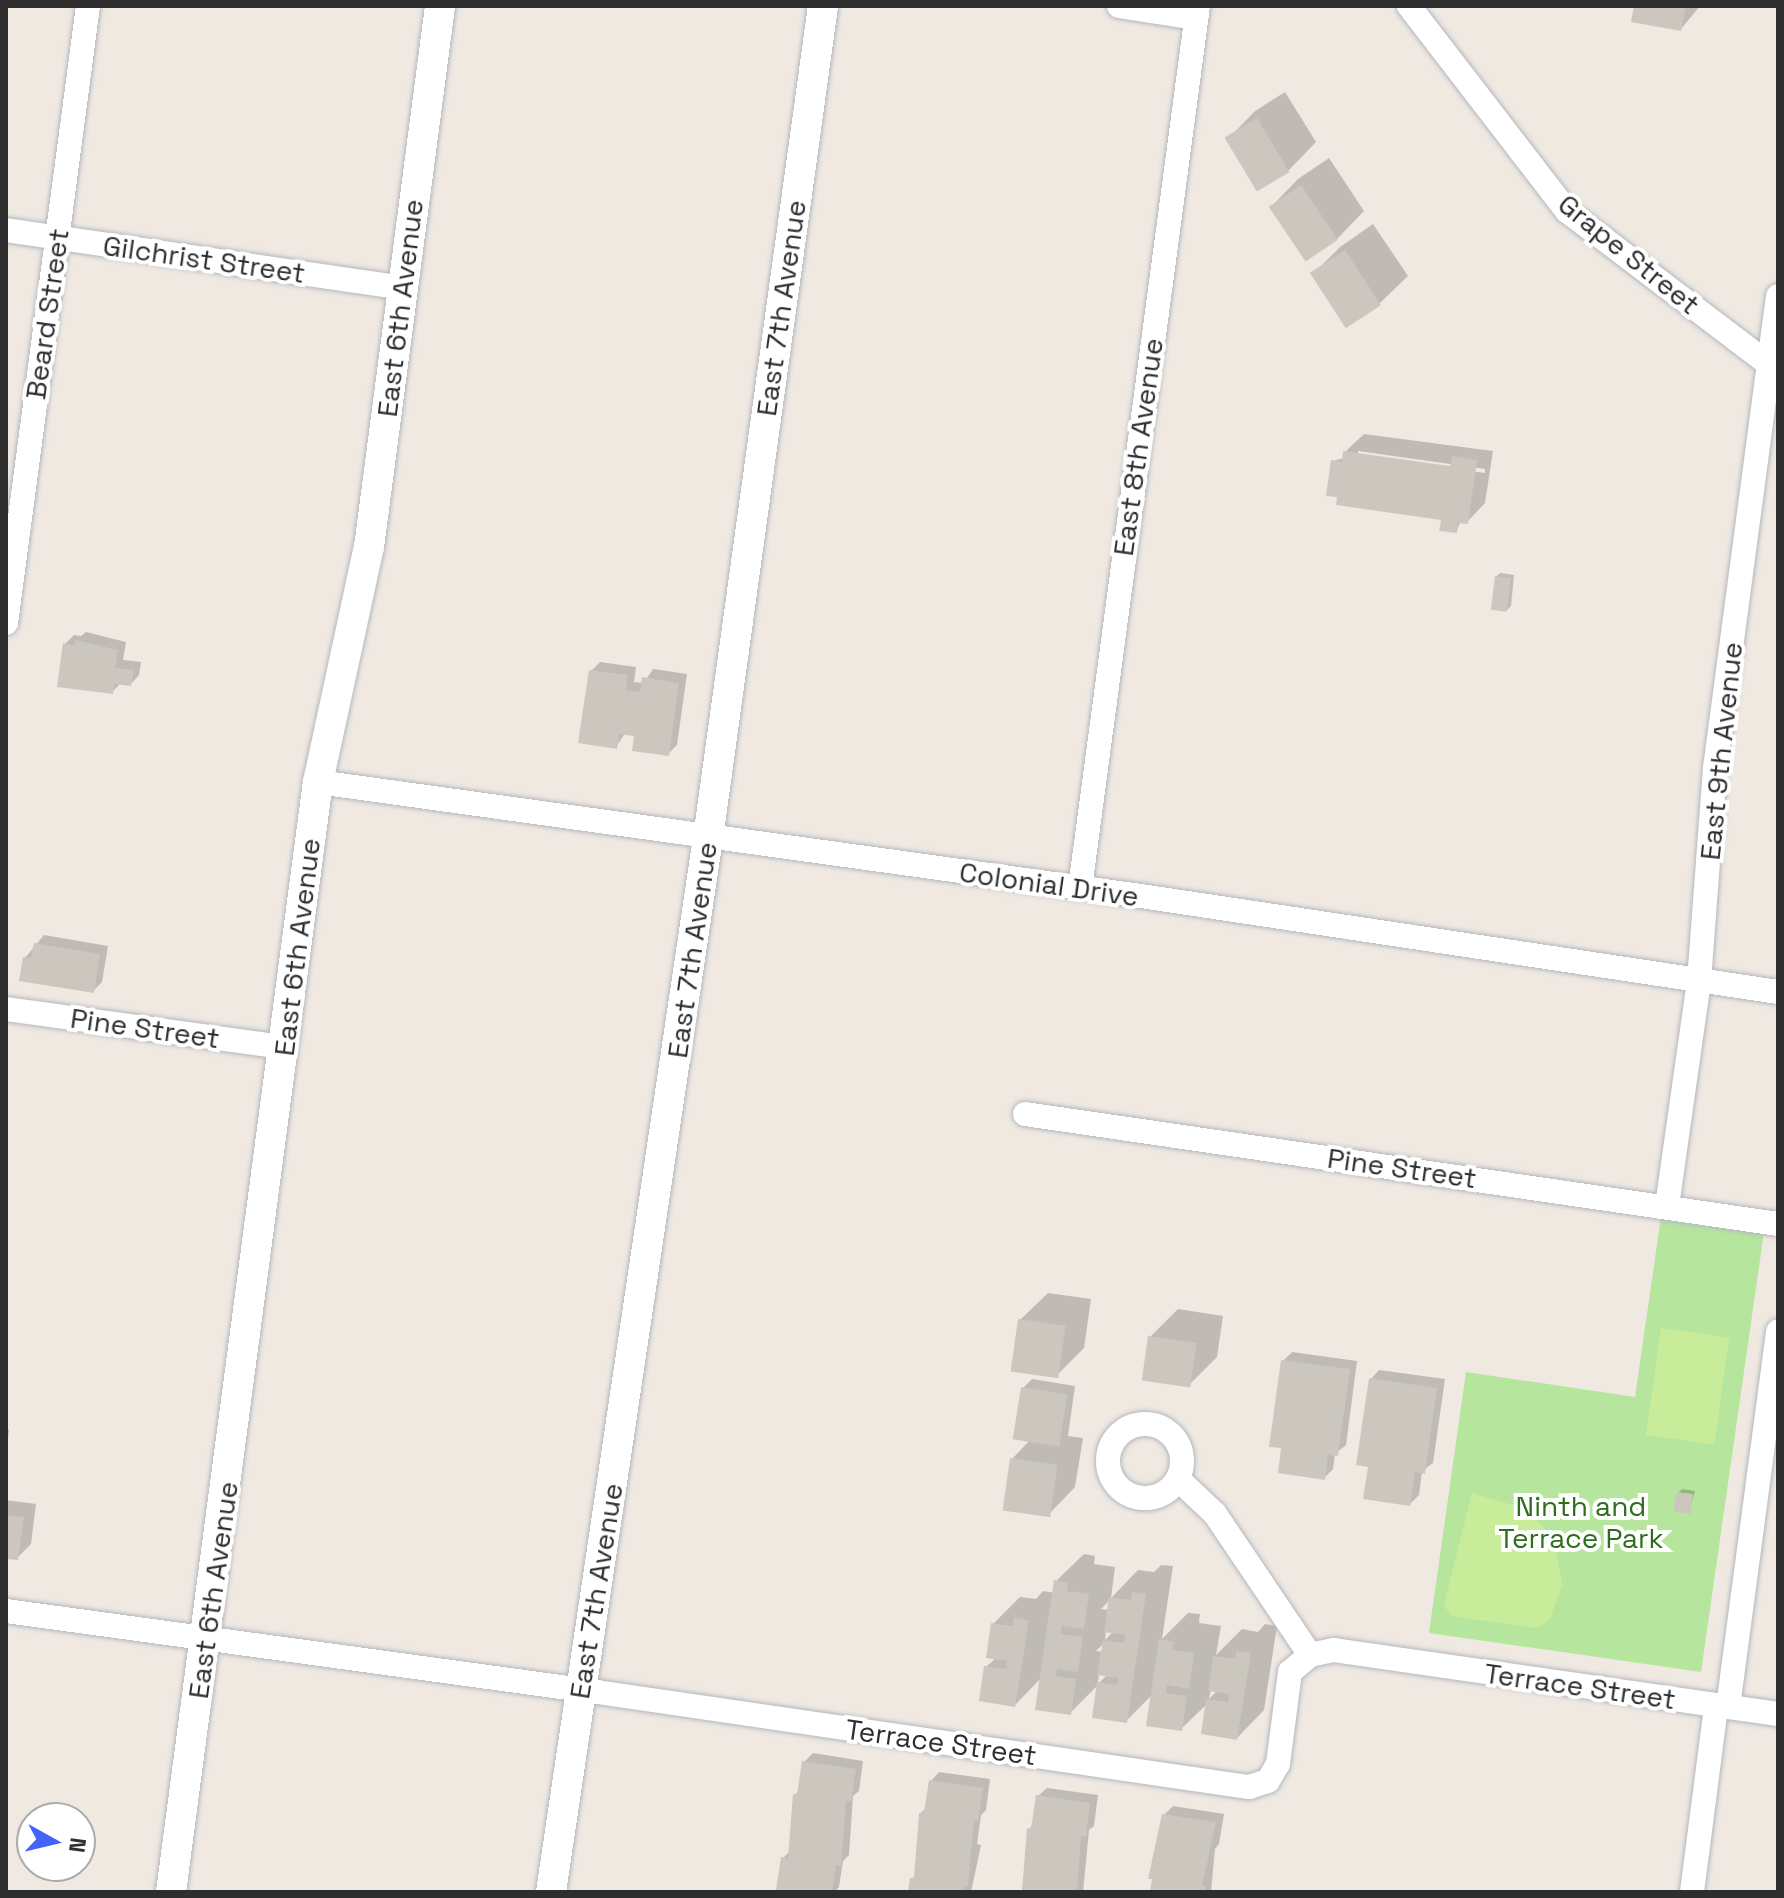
<!DOCTYPE html>
<html>
<head>
<meta charset="utf-8">
<style>
  body { margin:0 }
  #map { position:relative; width:1784px; height:1898px; overflow:hidden; background:#efe9e1; font-family:"Space Grotesk",sans-serif }
  div>[style] { position:absolute }
  [style*='--x'] { left:calc(var(--x)*1px); top:calc(var(--y)*1px); width:calc(var(--w)*1px); rotate:calc(var(--a)*1deg) }
  .green>* { inset:0; background:#b6e59e }
  .pitch>* { inset:0; background:#c9ec9a; transform-origin:0 0 }
  .shadow>* { inset:0; background:#0003 }
  .building>* { inset:0; background:#cbc7bf; transform-origin:0 0 }
  .roads { filter:drop-shadow(0 0 2px #b4b7c1) drop-shadow(0 0 2px #b4b7c1) }
  .minor>* { height:24px; margin:-12px; padding:0 12px; transform-origin:12px; border-radius:12px; background:#fff }
  .minor>.ring { margin:-12px; padding:0; box-sizing:content-box; background:none; border:24px solid #fff; border-radius:50% }
  .tertiary>* { height:30px; margin:-15px; padding:0 15px; transform-origin:15px; border-radius:15px; background:#fff }
  span { translate:-50% -50%; white-space:nowrap; text-align:center; line-height:1.15; -webkit-text-stroke:8px #fff; paint-order:stroke }
  .street-label { font-size:28px; color:#2e2e2e }
  .park-label { font-size:28px; color:#2c6e1b }
  .frame { position:absolute; inset:0; border:8px solid #2e2e2e; pointer-events:none }
  .north { position:absolute; left:16px; top:1802px; width:80px; height:80px; box-sizing:border-box; background:#fff; border:2px solid #ababab; border-radius:50%; rotate:98deg; font-size:22px; font-weight:700; line-height:32px; text-align:center; color:#2e2e2e }
  .north::after { content:''; display:block; margin:auto; width:28px; height:36px; background:#4264fb; clip-path:polygon(50% 0,100% 100%,50% 72%,0 100%) }
</style>
</head>
<body>
<div id="map">
  <div class="green">
    <div style="clip-path:polygon(1661px 1217px,1764px 1232px,1701px 1672px,1429px 1633px,1466px 1372px,1635px 1397px)"></div>
  </div>
  <div class="pitch">
    <div style="left:1661px;top:1328px;width:69px;height:108px;rotate:8deg"></div>
    <div style="clip-path:polygon(1472px 1493px,1526px 1509px,1554px 1539px,1562px 1584px,1550px 1619px,1537px 1628px,1451px 1616px,1444px 1605px)"></div>
  </div>
  <div class="shadow">
    <div style="clip-path:polygon(1636px 6px,1700px 6px,1681px 29px)"></div>
    <div style="clip-path:polygon(1285px 92px,1316px 142px,1289px 170px,1259px 189px,1228px 139px,1255px 111px)"></div>
    <div style="clip-path:polygon(1329px 158px,1364px 211px,1337px 239px,1271px 207px,1298px 179px)"></div>
    <div style="clip-path:polygon(1373px 224px,1408px 276px,1380px 303px,1347px 326px,1313px 274px,1340px 247px)"></div>
    <div style="clip-path:polygon(evenodd,1364px 434px,1493px 451px,1485px 503px,1467px 522px,1461px 521px,1456px 531px,1443px 519px,1333px 461px,1344px 458px,1345px 452px,1364px 434px,1358px 451px,1485px 469px,1485px 473px,1358px 455px,1358px 451px)"></div>
    <div style="clip-path:polygon(1500px 573px,1514px 575px,1511px 606px,1507px 610px,1496px 577px)"></div>
    <div style="clip-path:polygon(86px 632px,126px 642px,123px 660px,141px 662px,139px 675px,131px 684px,121px 683px,112px 692px,65px 644px,74px 635px,81px 636px)"></div>
    <div style="clip-path:polygon(600px 662px,636px 667px,634px 682px,644px 683px,653px 669px,687px 674px,677px 745px,668px 754px,636px 734px,626px 732px,616px 747px,591px 671px)"></div>
    <div style="clip-path:polygon(44px 935px,108px 946px,102px 982px,93px 991px,25px 958px)"></div>
    <div style="clip-path:polygon(1048px 1293px,1091px 1299px,1084px 1348px,1056px 1376px,1020px 1320px)"></div>
    <div style="clip-path:polygon(1178px 1309px,1223px 1316px,1217px 1357px,1189px 1385px,1150px 1337px)"></div>
    <div style="clip-path:polygon(1292px 1352px,1357px 1361px,1346px 1445px,1335px 1454px,1333px 1469px,1324px 1478px,1283px 1447px,1283px 1361px)"></div>
    <div style="clip-path:polygon(1379px 1370px,1445px 1379px,1433px 1463px,1422px 1471px,1419px 1495px,1410px 1504px,1370px 1465px,1371px 1379px)"></div>
    <div style="clip-path:polygon(1032px 1379px,1075px 1386px,1068px 1436px,1083px 1438px,1075px 1487px,1048px 1515px,1012px 1459px,1031px 1439px,1023px 1388px)"></div>
    <div style="clip-path:polygon(6px 1429px,9px 1430px,6px 1454px)"></div>
    <div style="clip-path:polygon(1682px 1489px,1695px 1491px,1689px 1512px,1678px 1493px)"></div>
    <div style="clip-path:polygon(6px 1500px,36px 1504px,31px 1544px,17px 1558px,6px 1557px)"></div>
    <div style="clip-path:polygon(evenodd,1084px 1554px,1095px 1556px,1094px 1564px,1115px 1567px,1111px 1598px,1138px 1570px,1154px 1572px,1161px 1565px,1173px 1566px,1162px 1639px,1188px 1613px,1200px 1614px,1199px 1623px,1221px 1626px,1216px 1655px,1242px 1629px,1258px 1632px,1265px 1624px,1277px 1626px,1264px 1710px,1237px 1738px,1208px 1703px,1181px 1729px,1152px 1695px,1126px 1721px,1099px 1684px,1070px 1713px,1042px 1677px,1015px 1705px,986px 1667px,996px 1658px,993px 1624px,1020px 1597px,1036px 1599px,1043px 1591px,1055px 1593px,1056px 1581px,1084px 1554px,1111px 1599px,1109px 1610px,1101px 1609px,1111px 1599px,1084px 1554px,1106px 1630px,1114px 1631px,1105px 1640px,1106px 1630px,1084px 1554px,1104px 1643px,1103px 1652px,1096px 1651px,1104px 1643px,1084px 1554px,1099px 1673px,1108px 1674px,1098px 1684px,1099px 1673px,1084px 1554px,1211px 1689px,1218px 1690px,1209px 1699px,1211px 1689px)"></div>
    <div style="clip-path:polygon(813px 1753px,863px 1761px,859px 1791px,853px 1796px,849px 1855px,843px 1861px,839px 1887px,834px 1892px,779px 1888px,783px 1858px,790px 1851px,795px 1795px,800px 1790px,804px 1762px)"></div>
    <div style="clip-path:polygon(939px 1772px,990px 1779px,986px 1810px,981px 1815px,977px 1844px,981px 1845px,971px 1892px,910px 1892px,912px 1879px,916px 1874px,921px 1813px,926px 1808px,931px 1781px)"></div>
    <div style="clip-path:polygon(1047px 1788px,1098px 1795px,1094px 1826px,1089px 1830px,1083px 1892px,1022px 1892px,1029px 1829px,1034px 1824px,1038px 1796px)"></div>
    <div style="clip-path:polygon(1173px 1806px,1224px 1814px,1219px 1844px,1215px 1849px,1211px 1892px,1152px 1892px,1164px 1815px)"></div>
  </div>
  <div class="building">
    <div style="clip-path:polygon(1634px 6px,1686px 6px,1681px 31px,1631px 22px)"></div>
    <div style="left:1257px;top:118px;width:63px;height:38px;rotate:59deg"></div>
    <div style="left:1301px;top:185px;width:66px;height:39px;rotate:56deg"></div>
    <div style="left:1345px;top:250px;width:66px;height:42px;rotate:57deg"></div>
    <div style="clip-path:polygon(1343px 451px,1450px 466px,1452px 456px,1477px 460px,1468px 524px,1458px 523px,1457px 533px,1439px 531px,1441px 520px,1336px 505px,1337px 497px,1326px 496px,1331px 460px,1342px 462px)"></div>
    <div style="left:1495px;top:576px;width:16px;height:34px;rotate:7deg"></div>
    <div style="clip-path:polygon(75px 640px,118px 650px,115px 668px,134px 670px,131px 686px,114px 684px,113px 694px,57px 687px,63px 643px,74px 645px)"></div>
    <div style="clip-path:polygon(589px 670px,628px 675px,626px 690px,640px 692px,642px 677px,679px 683px,669px 756px,632px 751px,634px 736px,619px 734px,617px 749px,578px 743px)"></div>
    <div style="clip-path:polygon(34px 943px,100px 954px,94px 993px,19px 981px,23px 957px,31px 958px)"></div>
    <div style="left:1018px;top:1319px;width:48px;height:53px;rotate:8deg"></div>
    <div style="left:1148px;top:1336px;width:49px;height:45px;rotate:8deg"></div>
    <div style="clip-path:polygon(1281px 1360px,1350px 1369px,1338px 1456px,1328px 1455px,1325px 1480px,1278px 1473px,1281px 1448px,1269px 1447px)"></div>
    <div style="clip-path:polygon(1369px 1378px,1437px 1388px,1425px 1474px,1415px 1472px,1410px 1506px,1363px 1499px,1368px 1467px,1356px 1465px)"></div>
    <div style="left:1021px;top:1387px;width:47px;height:53px;rotate:9deg"></div>
    <div style="left:1010px;top:1458px;width:48px;height:53px;rotate:8deg"></div>
    <div style="left:1676px;top:1492px;width:17px;height:20px;rotate:7deg"></div>
    <div style="clip-path:polygon(6px 1515px,24px 1517px,18px 1560px,6px 1559px)"></div>
    <div style="clip-path:polygon(1054px 1580px,1068px 1583px,1067px 1591px,1089px 1594px,1084px 1629px,1062px 1626px,1061px 1634px,1083px 1637px,1078px 1672px,1057px 1669px,1056px 1676px,1076px 1679px,1071px 1715px,1035px 1710px)"></div>
    <div style="clip-path:polygon(1132px 1592px,1146px 1594px,1127px 1723px,1092px 1718px,1097px 1682px,1117px 1685px,1118px 1678px,1097px 1675px,1103px 1640px,1124px 1643px,1125px 1635px,1104px 1632px,1109px 1597px,1131px 1600px)"></div>
    <div style="clip-path:polygon(1014px 1618px,1029px 1620px,1015px 1707px,979px 1701px,984px 1666px,1006px 1669px,1007px 1661px,986px 1658px,991px 1623px,1013px 1626px)"></div>
    <div style="clip-path:polygon(1159px 1639px,1174px 1642px,1172px 1650px,1194px 1653px,1189px 1689px,1167px 1685px,1166px 1693px,1187px 1696px,1182px 1731px,1146px 1726px)"></div>
    <div style="clip-path:polygon(1236px 1651px,1251px 1653px,1237px 1740px,1201px 1734px,1206px 1699px,1228px 1702px,1229px 1694px,1208px 1691px,1213px 1656px,1235px 1659px)"></div>
    <div style="clip-path:polygon(802px 1761px,856px 1769px,851px 1802px,846px 1801px,841px 1866px,836px 1865px,832px 1892px,776px 1890px,781px 1857px,788px 1858px,793px 1794px,797px 1794px)"></div>
    <div style="clip-path:polygon(929px 1780px,983px 1788px,978px 1821px,974px 1821px,968px 1886px,964px 1886px,963px 1892px,908px 1892px,910px 1878px,914px 1878px,919px 1813px,924px 1813px)"></div>
    <div style="clip-path:polygon(1036px 1795px,1090px 1803px,1086px 1837px,1081px 1836px,1077px 1892px,1022px 1892px,1027px 1828px,1031px 1829px)"></div>
    <div style="clip-path:polygon(1162px 1814px,1216px 1822px,1202px 1886px,1206px 1887px,1206px 1892px,1150px 1892px,1152px 1879px,1148px 1879px)"></div>
  </div>
  <div class="roads">
    <div class="minor">
      <div style="--x:1119;--y:6;--w:78;--a:8.9"></div>
      <div style="--x:1409;--y:6;--w:259;--a:52.4"></div>
      <div style="--x:1567;--y:211;--w:265;--a:37.2"></div>
      <div style="--x:6;--y:230;--w:400;--a:8.3"></div>
      <div style="--x:6;--y:623;--w:622;--a:-82.43"></div>
      <div style="--x:318;--y:782;--w:831;--a:7.89"></div>
      <div style="--x:1141;--y:896;--w:644;--a:8.57"></div>
      <div style="--x:1080;--y:888;--w:890;--a:-82.38"></div>
      <div style="--x:6;--y:1009;--w:281;--a:7.8"></div>
      <div style="--x:1025;--y:1114;--w:761;--a:8.31"></div>
      <div style="--x:1667;--y:1206;--w:227;--a:-81.9"></div>
      <div style="--x:1699;--y:981;--w:214;--a:-85.7"></div>
      <div style="--x:1715;--y:768;--w:476;--a:-82.4"></div>
      <div class="ring" style="left:1108px;top:1424px;width:50px;height:50px"></div>
      <div style="--x:1178;--y:1479;--w:51;--a:43.4"></div>
      <div style="--x:1215;--y:1514;--w:170;--a:56"></div>
      <div style="--x:6;--y:1611;--w:597;--a:7.8"></div>
      <div style="--x:597;--y:1692;--w:659;--a:8.29"></div>
      <div style="--x:1249;--y:1787;--w:20;--a:-18"></div>
      <div style="--x:1268;--y:1781;--w:20;--a:-60"></div>
      <div style="--x:1278;--y:1764;--w:93;--a:-82.6"></div>
      <div style="--x:1290;--y:1672;--w:26;--a:-40"></div>
      <div style="--x:1310;--y:1655;--w:25;--a:-12"></div>
      <div style="--x:1334;--y:1650;--w:449;--a:8.2"></div>
      <div style="--x:1728;--y:1707;--w:379;--a:-82.4"></div>
      <div style="--x:1692;--y:1892;--w:188;--a:-82.6"></div>
    </div>
    <div class="tertiary">
      <div style="--x:171;--y:1892;--w:1120;--a:-82.46"></div>
      <div style="--x:318;--y:782;--w:240;--a:-77.8"></div>
      <div style="--x:369;--y:547;--w:546;--a:-82.52"></div>
      <div style="--x:551;--y:1892;--w:1066;--a:-81.53"></div>
      <div style="--x:708;--y:838;--w:840;--a:-82.13"></div>
    </div>
  </div>
  <div class="street-label">
    <span style="left:1629px;top:254px;rotate:39deg">Grape Street</span>
    <span style="left:204px;top:259px;rotate:8deg">Gilchrist Street</span>
    <span style="left:400px;top:308px;rotate:-83deg">East 6th Avenue</span>
    <span style="left:781px;top:308px;rotate:-82deg">East 7th Avenue</span>
    <span style="left:47px;top:314px;rotate:-82deg">Beard Street</span>
    <span style="left:1138px;top:447px;rotate:-82deg">East 8th Avenue</span>
    <span style="left:1721px;top:751px;rotate:-84deg">East 9th Avenue</span>
    <span style="left:1049px;top:884px;rotate:8deg">Colonial Drive</span>
    <span style="left:297px;top:947px;rotate:-83deg">East 6th Avenue</span>
    <span style="left:692px;top:950px;rotate:-82deg">East 7th Avenue</span>
    <span style="left:145px;top:1028px;rotate:8deg">Pine Street</span>
    <span style="left:1402px;top:1168px;rotate:8deg">Pine Street</span>
    <span style="left:213px;top:1590px;rotate:-82deg">East 6th Avenue</span>
    <span style="left:596px;top:1591px;rotate:-81deg">East 7th Avenue</span>
    <span style="left:1580px;top:1686px;rotate:8deg">Terrace Street</span>
    <span style="left:941px;top:1742px;rotate:8deg">Terrace Street</span>
  </div>
  <div class="park-label">
    <span style="left:1581px;top:1522px">Ninth and<br>Terrace Park</span>
  </div>
  <div class="frame"></div>
  <div class="north">N</div>
</div>
</body>
</html>
